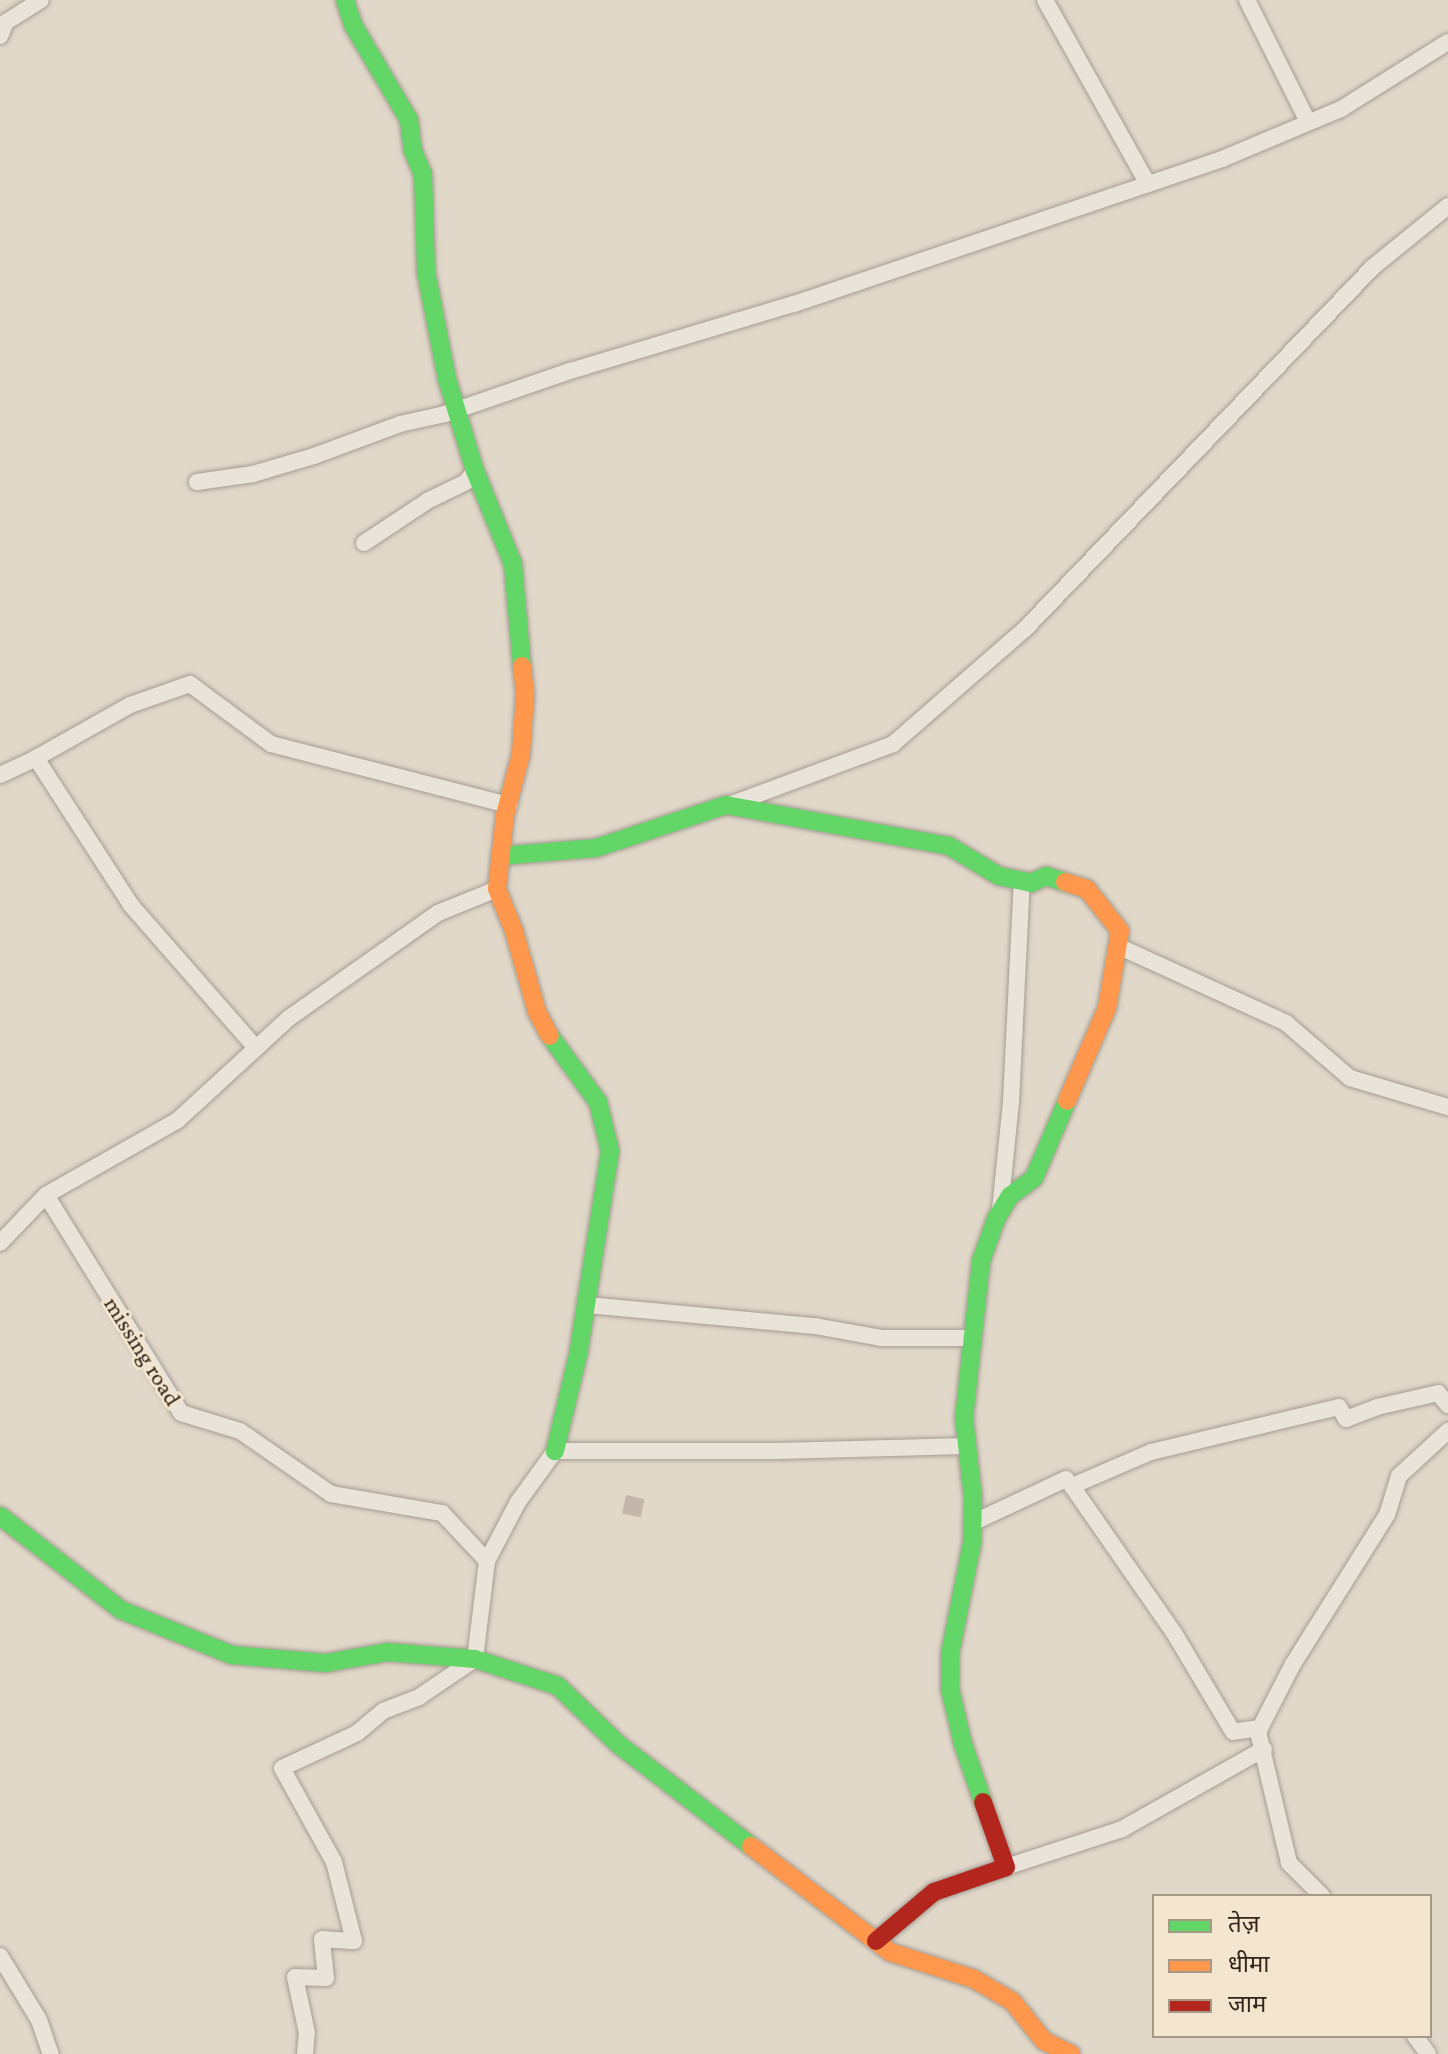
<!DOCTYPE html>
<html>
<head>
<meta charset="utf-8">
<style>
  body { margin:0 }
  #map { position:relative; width:1448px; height:2054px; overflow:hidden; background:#e1d8c9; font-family:"Crimson Pro","Noto Sans Devanagari",serif }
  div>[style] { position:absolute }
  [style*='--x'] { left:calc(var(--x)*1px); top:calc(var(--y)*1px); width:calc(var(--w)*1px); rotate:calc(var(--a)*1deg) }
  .building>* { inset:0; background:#c4b6aa; transform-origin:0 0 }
  .roads { filter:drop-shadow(0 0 2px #a59d93) drop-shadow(0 0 2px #a59d93) }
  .street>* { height:16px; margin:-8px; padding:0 8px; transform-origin:8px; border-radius:8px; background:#e9e3da }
  .fast>* { height:18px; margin:-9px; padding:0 9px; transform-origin:9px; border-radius:9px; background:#63d668 }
  .slow>* { height:18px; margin:-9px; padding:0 9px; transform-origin:9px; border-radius:9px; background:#ff974d }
  .jam>* { height:18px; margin:-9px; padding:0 9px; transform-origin:9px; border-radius:9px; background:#b3261e }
  span { translate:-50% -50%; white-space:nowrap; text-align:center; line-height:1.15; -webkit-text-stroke:6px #f3e5ce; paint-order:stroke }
  .street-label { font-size:24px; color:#32251c }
  .legend { position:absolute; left:1152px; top:1894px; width:280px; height:144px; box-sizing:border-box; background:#f3e5ce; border:2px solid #a69887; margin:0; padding:10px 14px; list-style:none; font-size:24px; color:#32251c }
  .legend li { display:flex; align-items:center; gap:16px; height:40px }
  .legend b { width:40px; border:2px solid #a69887 }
</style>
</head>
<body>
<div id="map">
  <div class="building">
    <div style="left:626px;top:1495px;width:19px;height:19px;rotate:12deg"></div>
  </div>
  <div class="roads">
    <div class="street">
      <div style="--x:1045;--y:0;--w:211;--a:60.8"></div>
      <div style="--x:1247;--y:0;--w:136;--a:63.4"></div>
      <div style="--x:0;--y:36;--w:15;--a:-67"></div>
      <div style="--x:6;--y:22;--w:41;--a:-32.2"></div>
      <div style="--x:197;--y:482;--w:57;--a:-8.1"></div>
      <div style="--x:253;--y:474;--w:64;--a:-16.4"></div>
      <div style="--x:314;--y:456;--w:92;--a:-20.4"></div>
      <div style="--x:400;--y:424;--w:46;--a:-12.5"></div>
      <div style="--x:445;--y:414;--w:132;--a:-19"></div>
      <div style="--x:570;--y:371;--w:234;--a:-16.7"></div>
      <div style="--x:794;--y:304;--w:452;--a:-18.7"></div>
      <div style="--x:1222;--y:159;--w:129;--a:-22.8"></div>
      <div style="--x:1341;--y:109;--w:126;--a:-32.1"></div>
      <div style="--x:364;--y:543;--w:78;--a:-33.5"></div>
      <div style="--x:429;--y:500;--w:41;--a:-25.9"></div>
      <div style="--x:466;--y:482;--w:14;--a:-51"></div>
      <div style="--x:0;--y:775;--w:40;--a:-25"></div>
      <div style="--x:732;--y:804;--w:172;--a:-20.4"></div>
      <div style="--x:893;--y:744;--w:175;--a:-41.1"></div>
      <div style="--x:1025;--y:629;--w:502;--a:-46.13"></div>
      <div style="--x:1373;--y:267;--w:97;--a:-39.1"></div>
      <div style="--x:1118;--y:946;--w:185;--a:24.6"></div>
      <div style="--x:1286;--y:1023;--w:84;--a:40.7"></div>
      <div style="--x:1350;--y:1078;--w:102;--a:16.5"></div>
      <div style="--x:256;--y:1048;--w:190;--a:-131.2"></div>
      <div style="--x:131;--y:905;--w:175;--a:-122.9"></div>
      <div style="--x:36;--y:758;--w:108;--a:-29.4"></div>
      <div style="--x:130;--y:705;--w:64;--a:-19.3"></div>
      <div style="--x:190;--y:684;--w:101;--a:36.5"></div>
      <div style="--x:271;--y:744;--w:246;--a:14.4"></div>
      <div style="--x:46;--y:1195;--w:152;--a:-29.6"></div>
      <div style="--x:178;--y:1120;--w:151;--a:-42.6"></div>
      <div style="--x:289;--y:1018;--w:182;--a:-35.2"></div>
      <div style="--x:438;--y:913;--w:64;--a:-22.1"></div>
      <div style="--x:1000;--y:1210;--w:109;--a:-84.2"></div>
      <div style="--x:1011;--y:1102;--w:221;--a:-87.2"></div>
      <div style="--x:0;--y:1243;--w:66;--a:-46.2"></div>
      <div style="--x:46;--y:1195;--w:256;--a:58.2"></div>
      <div style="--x:181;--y:1413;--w:62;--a:17"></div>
      <div style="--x:240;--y:1431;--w:111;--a:34.7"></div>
      <div style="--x:331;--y:1494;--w:113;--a:9.7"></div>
      <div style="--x:442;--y:1513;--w:66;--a:46.8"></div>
      <div style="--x:587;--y:1305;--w:229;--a:5.3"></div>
      <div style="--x:815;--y:1326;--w:67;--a:10.3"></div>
      <div style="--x:881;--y:1338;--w:91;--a:0"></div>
      <div style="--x:972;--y:1523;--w:104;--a:-25.1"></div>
      <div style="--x:1260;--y:1728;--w:27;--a:172"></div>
      <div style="--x:1233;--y:1732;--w:115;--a:-120.8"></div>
      <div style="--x:1174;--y:1633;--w:179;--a:-124.8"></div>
      <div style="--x:1072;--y:1486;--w:86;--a:-23.3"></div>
      <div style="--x:1151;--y:1452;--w:193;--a:-13.5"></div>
      <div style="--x:1339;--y:1407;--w:14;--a:60"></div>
      <div style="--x:1346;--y:1419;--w:33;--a:-21"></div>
      <div style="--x:1377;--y:1407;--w:63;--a:-12.9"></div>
      <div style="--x:1438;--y:1393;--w:16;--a:50"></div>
      <div style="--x:1006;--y:1867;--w:122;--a:-18.1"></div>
      <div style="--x:1122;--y:1829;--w:163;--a:-29.4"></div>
      <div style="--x:1322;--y:1896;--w:47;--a:-135"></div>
      <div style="--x:1289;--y:1863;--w:135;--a:-103.3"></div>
      <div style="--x:1258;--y:1732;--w:76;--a:-62.8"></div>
      <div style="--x:1293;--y:1664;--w:176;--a:-57.8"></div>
      <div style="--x:1387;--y:1515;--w:41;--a:-72.9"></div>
      <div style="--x:1399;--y:1476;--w:67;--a:-42.6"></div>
      <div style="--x:0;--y:1956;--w:75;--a:58.6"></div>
      <div style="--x:39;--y:2020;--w:36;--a:71"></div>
      <div style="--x:1415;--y:2036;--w:22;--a:54"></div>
      <div style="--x:305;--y:2054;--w:21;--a:-85"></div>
      <div style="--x:307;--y:2033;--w:57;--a:-102.1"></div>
      <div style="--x:295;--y:1977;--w:31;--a:2"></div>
      <div style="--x:326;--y:1978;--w:39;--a:-96"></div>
      <div style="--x:322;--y:1939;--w:32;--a:4"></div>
      <div style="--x:354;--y:1941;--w:81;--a:-104.2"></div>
      <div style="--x:334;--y:1862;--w:107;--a:-119"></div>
      <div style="--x:282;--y:1768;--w:83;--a:-25"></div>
      <div style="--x:357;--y:1733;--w:34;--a:-40"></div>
      <div style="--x:383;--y:1711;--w:39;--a:-21"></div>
      <div style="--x:419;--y:1697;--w:68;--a:-34.2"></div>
      <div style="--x:475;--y:1659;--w:99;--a:-83"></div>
      <div style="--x:487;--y:1561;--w:67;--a:-62.3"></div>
      <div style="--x:518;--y:1502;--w:63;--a:-54"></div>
      <div style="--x:555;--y:1451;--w:222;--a:0"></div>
      <div style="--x:777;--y:1451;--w:190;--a:-1.5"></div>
    </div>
    <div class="fast">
      <div style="--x:345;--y:0;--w:26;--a:72"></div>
      <div style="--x:353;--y:25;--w:110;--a:59.5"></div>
      <div style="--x:409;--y:120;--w:31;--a:83"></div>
      <div style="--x:413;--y:151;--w:25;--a:67"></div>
      <div style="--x:423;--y:174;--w:98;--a:88.2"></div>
      <div style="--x:426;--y:272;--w:109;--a:78.9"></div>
      <div style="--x:447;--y:379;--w:96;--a:73.1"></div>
      <div style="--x:475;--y:471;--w:100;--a:67.8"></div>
      <div style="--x:513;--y:564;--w:102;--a:85"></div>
      <div style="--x:500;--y:856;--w:96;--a:-4.8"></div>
      <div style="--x:596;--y:848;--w:137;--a:-18.3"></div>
      <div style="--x:726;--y:805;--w:227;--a:10.4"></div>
      <div style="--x:949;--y:846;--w:58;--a:31"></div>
      <div style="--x:999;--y:876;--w:33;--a:12"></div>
      <div style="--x:1031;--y:883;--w:17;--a:-25"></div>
      <div style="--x:1046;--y:876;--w:20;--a:18"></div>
      <div style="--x:550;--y:1036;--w:82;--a:54"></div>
      <div style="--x:598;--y:1102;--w:50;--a:76.2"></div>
      <div style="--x:610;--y:1151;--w:206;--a:98.9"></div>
      <div style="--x:578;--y:1355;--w:99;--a:103.5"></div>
      <div style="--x:0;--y:1516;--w:153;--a:37.8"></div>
      <div style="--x:121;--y:1610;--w:120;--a:22.1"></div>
      <div style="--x:232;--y:1655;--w:94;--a:4.9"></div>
      <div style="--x:326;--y:1663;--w:62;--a:-10.2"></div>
      <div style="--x:387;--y:1652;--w:88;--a:4.5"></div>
      <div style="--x:475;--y:1659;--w:87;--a:18"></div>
      <div style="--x:558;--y:1686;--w:83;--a:44"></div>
      <div style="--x:618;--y:1744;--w:168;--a:37.5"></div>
      <div style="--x:983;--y:1802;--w:61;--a:-109"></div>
      <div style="--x:963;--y:1744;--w:57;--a:-103.3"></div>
      <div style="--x:950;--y:1689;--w:35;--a:-90"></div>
      <div style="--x:950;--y:1654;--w:113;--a:-78.8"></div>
      <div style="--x:972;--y:1543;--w:45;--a:-88.7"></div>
      <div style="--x:973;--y:1498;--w:81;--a:-96.4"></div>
      <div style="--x:964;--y:1418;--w:158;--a:-83.8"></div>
      <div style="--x:981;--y:1261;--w:45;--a:-70.3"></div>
      <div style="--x:996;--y:1219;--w:27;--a:-59"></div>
      <div style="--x:1010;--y:1196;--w:30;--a:-37"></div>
      <div style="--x:1034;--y:1178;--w:84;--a:-66.8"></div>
    </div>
    <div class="slow">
      <div style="--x:522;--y:666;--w:28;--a:84"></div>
      <div style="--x:525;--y:694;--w:60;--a:93.8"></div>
      <div style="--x:521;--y:754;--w:63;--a:104.7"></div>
      <div style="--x:505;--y:815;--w:74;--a:96.2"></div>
      <div style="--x:497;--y:889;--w:45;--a:68"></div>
      <div style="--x:514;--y:931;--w:84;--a:74.1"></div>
      <div style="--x:537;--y:1012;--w:27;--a:62"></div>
      <div style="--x:1065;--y:882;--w:23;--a:18"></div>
      <div style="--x:1087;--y:889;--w:53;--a:51.8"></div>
      <div style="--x:1120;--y:931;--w:78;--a:99.6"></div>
      <div style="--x:1107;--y:1008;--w:101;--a:113.3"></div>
      <div style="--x:751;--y:1846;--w:175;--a:37.3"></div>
      <div style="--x:890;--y:1952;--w:88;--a:17.8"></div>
      <div style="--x:974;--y:1979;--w:45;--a:30.5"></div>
      <div style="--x:1013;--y:2002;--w:50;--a:51.5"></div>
      <div style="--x:1044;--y:2041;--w:30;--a:26"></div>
    </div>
    <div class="jam">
      <div style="--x:876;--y:1941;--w:76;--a:-40.2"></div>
      <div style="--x:934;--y:1892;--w:76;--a:-19.1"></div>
      <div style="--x:1006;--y:1867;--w:69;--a:-109.5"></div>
    </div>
  </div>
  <div class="street-label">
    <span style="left:143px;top:1351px;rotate:58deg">missing road</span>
  </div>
  <ul class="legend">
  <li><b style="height:10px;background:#63d668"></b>तेज़</li>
  <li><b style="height:10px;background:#ff974d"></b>धीमा</li>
  <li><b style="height:10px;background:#b3261e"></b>जाम</li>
  </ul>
</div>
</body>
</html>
